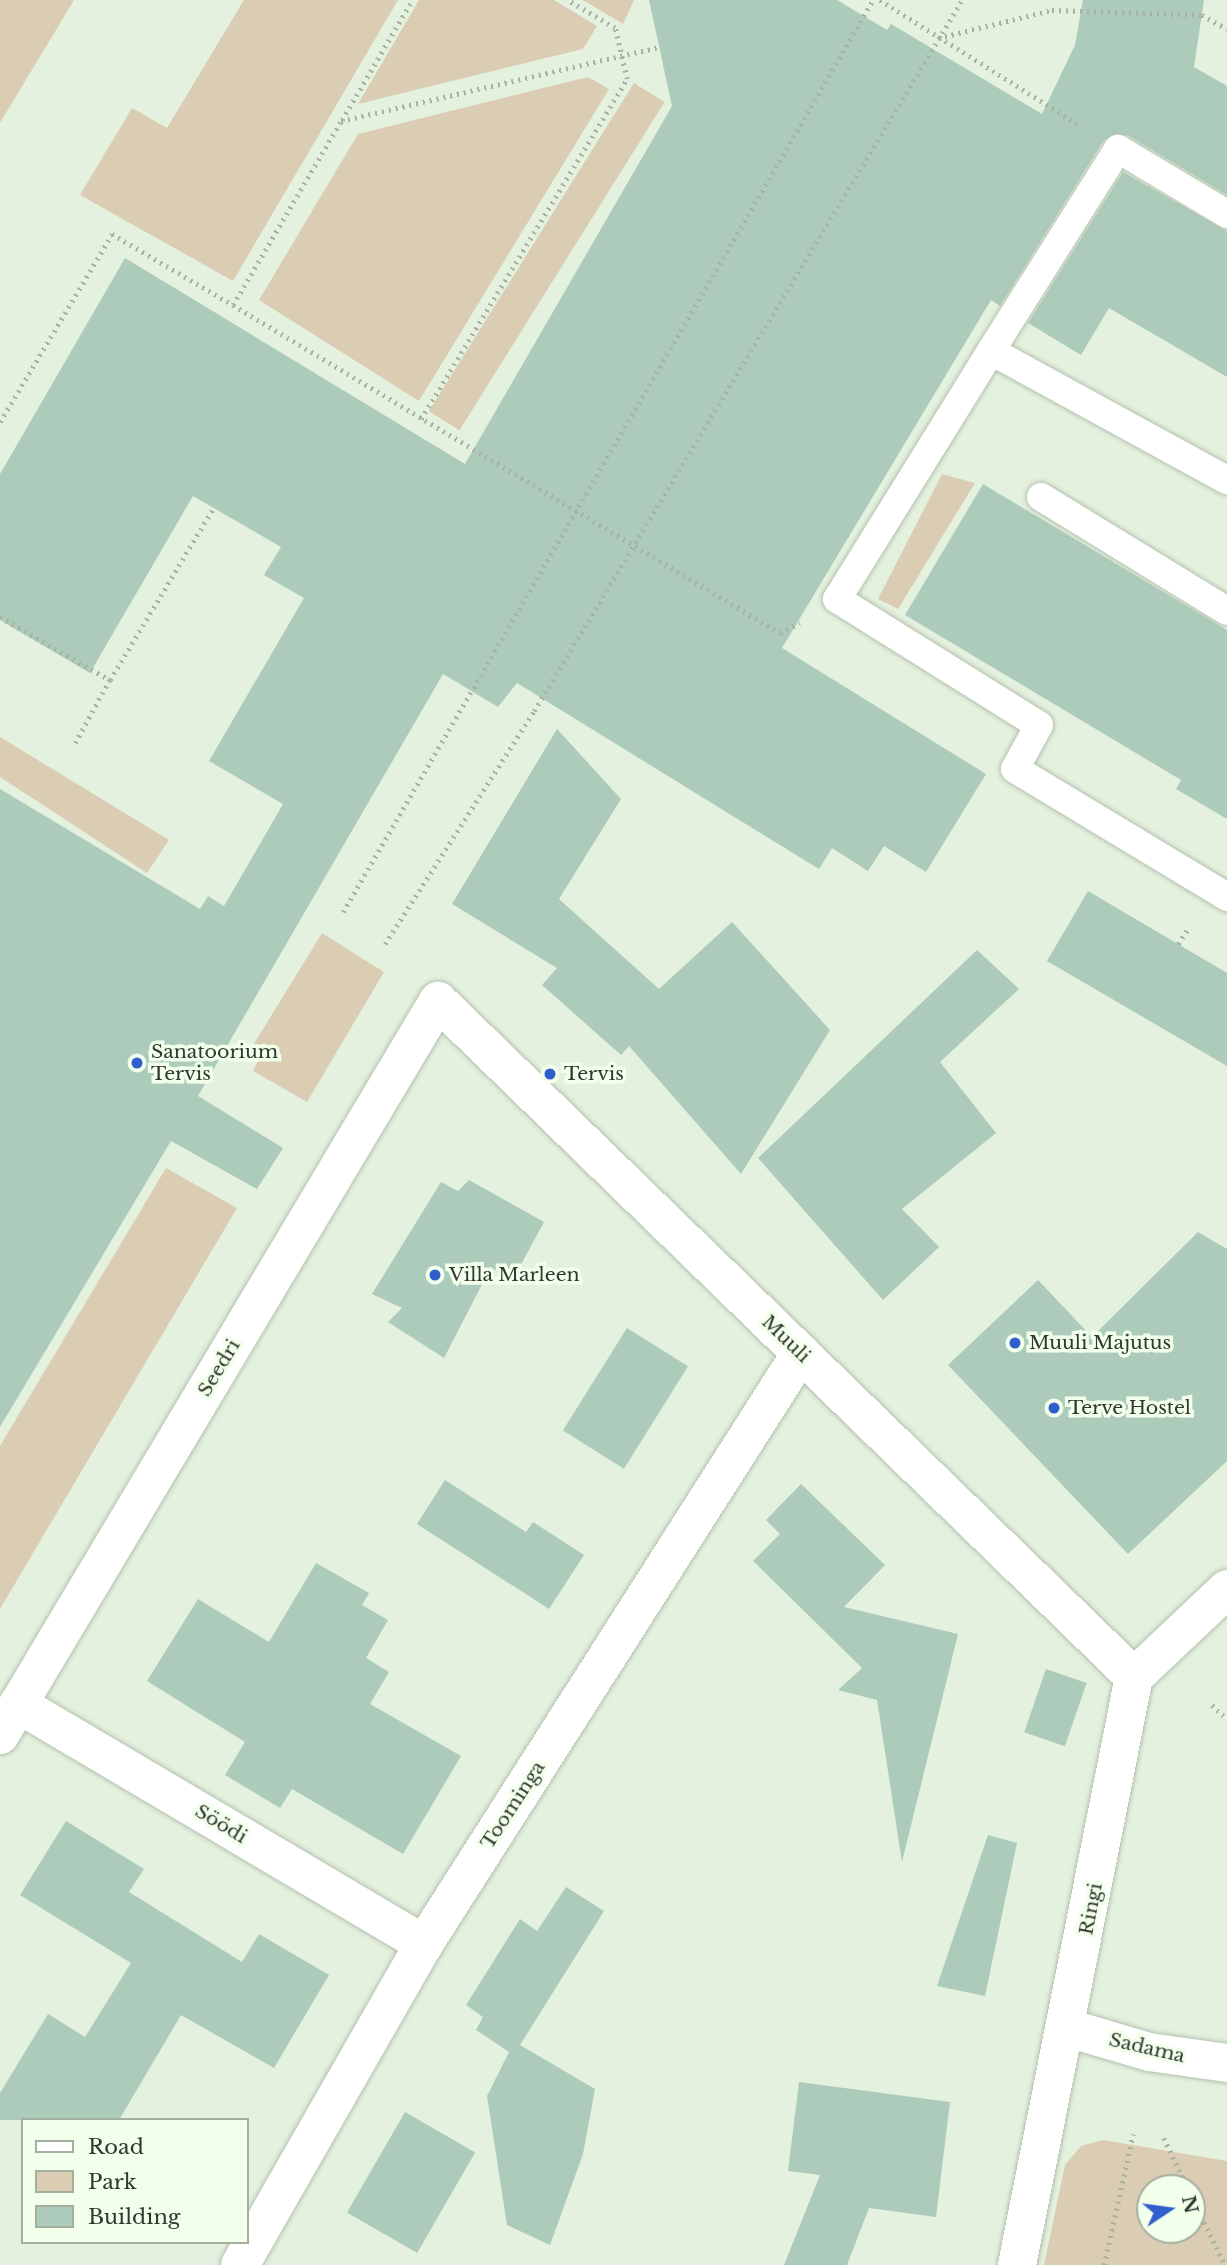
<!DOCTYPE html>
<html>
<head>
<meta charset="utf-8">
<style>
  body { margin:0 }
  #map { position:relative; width:1227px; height:2265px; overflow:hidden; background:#e4f1de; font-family:"Libre Baskerville",serif }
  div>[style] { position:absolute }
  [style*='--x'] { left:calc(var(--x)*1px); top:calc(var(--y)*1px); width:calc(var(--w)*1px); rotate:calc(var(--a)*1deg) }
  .green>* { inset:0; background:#dacdb3; transform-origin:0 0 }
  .building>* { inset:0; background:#accbba; transform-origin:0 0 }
  .path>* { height:4.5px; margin-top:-2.25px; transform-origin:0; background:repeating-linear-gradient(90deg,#a8b2a3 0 2px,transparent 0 7px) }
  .roads { filter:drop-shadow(0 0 2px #b4c1af) drop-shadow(0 0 2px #b4c1af) }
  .service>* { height:28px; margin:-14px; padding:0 14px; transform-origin:14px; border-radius:14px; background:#fff }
  .minor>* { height:38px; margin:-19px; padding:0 19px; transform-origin:19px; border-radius:19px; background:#fff }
  .dots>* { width:19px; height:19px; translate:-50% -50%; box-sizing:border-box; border:4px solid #f1ffeb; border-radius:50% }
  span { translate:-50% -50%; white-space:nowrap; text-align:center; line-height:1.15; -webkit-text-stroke:7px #f1ffeb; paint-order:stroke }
  .poi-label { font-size:19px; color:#323730 }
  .left { translate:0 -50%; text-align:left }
  .street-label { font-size:19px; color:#323730 }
  .legend { position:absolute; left:21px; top:2118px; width:228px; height:126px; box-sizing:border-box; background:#f1ffeb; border:2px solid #a5afa0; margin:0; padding:9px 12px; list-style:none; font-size:21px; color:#323730 }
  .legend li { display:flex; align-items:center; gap:14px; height:35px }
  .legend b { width:35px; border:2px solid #a5afa0 }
  .north { position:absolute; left:1136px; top:2174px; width:70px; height:70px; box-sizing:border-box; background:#f1ffeb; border:2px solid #a5afa0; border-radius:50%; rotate:77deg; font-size:19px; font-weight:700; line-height:28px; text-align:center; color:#323730 }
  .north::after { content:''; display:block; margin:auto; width:24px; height:32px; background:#305ecd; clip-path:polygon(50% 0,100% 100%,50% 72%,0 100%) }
</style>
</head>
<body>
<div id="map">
  <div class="green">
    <div style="clip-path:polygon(0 0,74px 0,0 123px)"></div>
    <div style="clip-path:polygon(244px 0,398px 0,233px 281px,80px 195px,132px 108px,167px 128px)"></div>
    <div style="clip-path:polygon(419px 0,554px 0,597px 26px,583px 49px,358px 104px)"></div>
    <div style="clip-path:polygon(583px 0,634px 0,623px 24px)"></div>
    <div style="clip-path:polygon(588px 77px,609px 89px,419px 401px,259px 300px,358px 134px)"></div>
    <div style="left:634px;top:83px;width:36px;height:387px;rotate:32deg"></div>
    <div style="clip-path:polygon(942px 474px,975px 483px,898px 609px,878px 599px)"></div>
    <div style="clip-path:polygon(0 737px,169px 840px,147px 873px,0 777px)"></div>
    <div style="clip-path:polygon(322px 933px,384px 972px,307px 1102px,253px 1071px,261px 1054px,252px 1047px)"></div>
    <div style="clip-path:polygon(166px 1168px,237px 1208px,0 1609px,0 1446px)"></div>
    <div style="clip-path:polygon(evenodd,1103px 2140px,1227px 2161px,1227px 2265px,1044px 2265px,1065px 2165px,1081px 2146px,1103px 2140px,1150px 2188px,1192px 2188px,1192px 2230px,1150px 2230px,1150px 2188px)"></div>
  </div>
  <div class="building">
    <div style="clip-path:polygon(649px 0,837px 0,887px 30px,891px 24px,1042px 114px,1075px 45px,1083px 0,1204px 0,1194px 67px,1227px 86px,1227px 195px,1127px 135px,1104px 140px,1000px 306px,991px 300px,782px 648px,986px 774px,926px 872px,884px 846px,868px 871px,832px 848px,819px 869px,517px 683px,498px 707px,443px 674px,198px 1096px,283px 1148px,257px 1189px,171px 1141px,0 1427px,0 789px,200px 909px,208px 896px,224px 906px,283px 804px,209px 761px,304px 598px,264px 575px,281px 547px,193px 496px,90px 673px,0 620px,0 474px,125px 258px,465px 464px,672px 106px)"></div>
    <div style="clip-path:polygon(1123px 172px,1227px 231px,1227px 377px,1109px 308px,1081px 355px,1028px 323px)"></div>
    <div style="clip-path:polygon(983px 484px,1227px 630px,1227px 819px,1176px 789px,1181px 780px,905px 615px)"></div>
    <div style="clip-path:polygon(557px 729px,621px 799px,559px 899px,659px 989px,732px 922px,830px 1030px,741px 1174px,629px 1046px,621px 1055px,542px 985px,557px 968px,452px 904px)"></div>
    <div style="clip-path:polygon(1088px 891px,1227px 973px,1227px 1066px,1047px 961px)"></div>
    <div style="clip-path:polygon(977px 950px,1019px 989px,940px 1062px,996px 1133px,902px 1209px,939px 1247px,883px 1300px,758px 1158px)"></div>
    <div style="clip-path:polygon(469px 1180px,544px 1222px,511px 1283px,491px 1267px,444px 1358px,388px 1322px,402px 1308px,372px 1294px,441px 1182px,458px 1191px)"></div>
    <div style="clip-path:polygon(1198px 1232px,1227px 1249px,1227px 1461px,1128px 1554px,948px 1365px,1038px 1280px,1092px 1337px)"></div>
    <div style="left:627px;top:1328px;width:72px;height:121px;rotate:32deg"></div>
    <div style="clip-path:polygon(445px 1480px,526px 1532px,533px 1522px,584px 1555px,549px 1609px,417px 1524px)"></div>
    <div style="clip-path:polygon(801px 1484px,885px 1565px,844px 1607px,958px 1634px,902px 1862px,877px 1700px,838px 1690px,862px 1668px,753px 1561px,780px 1534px,766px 1520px)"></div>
    <div style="clip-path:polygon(316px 1563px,369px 1593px,362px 1605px,388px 1620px,366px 1658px,389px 1672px,370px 1704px,461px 1756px,403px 1854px,292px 1789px,280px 1808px,225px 1775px,245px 1742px,147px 1681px,198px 1599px,269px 1642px)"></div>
    <div style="left:1046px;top:1669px;width:43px;height:67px;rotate:19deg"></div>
    <div style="clip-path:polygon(66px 1821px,144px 1869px,129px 1892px,242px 1962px,259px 1934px,329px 1975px,274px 2068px,181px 2015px,119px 2120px,0 2120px,0 2093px,48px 2014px,85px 2037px,131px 1963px,20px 1895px)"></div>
    <div style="clip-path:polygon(988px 1835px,1017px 1843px,985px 1996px,937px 1986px)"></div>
    <div style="clip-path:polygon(566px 1887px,604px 1911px,520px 2045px,595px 2089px,583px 2154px,550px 2245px,507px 2225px,487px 2096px,509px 2052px,476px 2030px,483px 2017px,466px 2005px,520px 1919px,537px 1931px)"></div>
    <div style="clip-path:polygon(799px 2082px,950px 2102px,936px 2217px,869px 2208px,847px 2265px,784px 2265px,820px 2175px,788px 2171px)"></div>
    <div style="left:405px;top:2112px;width:81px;height:116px;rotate:30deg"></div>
  </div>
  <div class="path">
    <div style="--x:880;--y:0;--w:237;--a:32.1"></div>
    <div style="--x:938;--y:38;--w:117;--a:-13.8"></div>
    <div style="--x:1052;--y:10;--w:150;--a:1.9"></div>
    <div style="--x:1202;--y:15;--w:29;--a:29"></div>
    <div style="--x:342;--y:120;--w:139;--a:-59.7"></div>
    <div style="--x:233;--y:305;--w:638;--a:30.95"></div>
    <div style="--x:780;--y:633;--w:22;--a:-27"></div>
    <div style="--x:421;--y:419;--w:398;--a:-58.8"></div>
    <div style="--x:627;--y:79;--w:52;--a:-103.2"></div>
    <div style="--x:615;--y:28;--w:56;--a:-149.7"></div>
    <div style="--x:0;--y:422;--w:219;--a:-59.2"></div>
    <div style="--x:112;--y:234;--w:140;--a:30.4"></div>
    <div style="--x:233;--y:305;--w:213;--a:-59.6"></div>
    <div style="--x:341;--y:121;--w:326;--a:-13.1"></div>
    <div style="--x:0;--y:617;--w:127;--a:29.8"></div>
    <div style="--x:110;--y:680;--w:75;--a:118.6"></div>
    <div style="--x:110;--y:680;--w:202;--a:-59"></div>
    <div style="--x:343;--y:912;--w:1055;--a:-59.84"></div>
    <div style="--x:385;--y:944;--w:277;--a:-57.4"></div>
    <div style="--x:534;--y:711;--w:830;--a:-58.95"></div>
    <div style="--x:1178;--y:944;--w:20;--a:-57"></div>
    <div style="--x:1212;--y:1705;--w:21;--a:43"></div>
    <div style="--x:1164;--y:2138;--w:55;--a:64.4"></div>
    <div style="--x:1192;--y:2197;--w:76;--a:64.1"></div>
    <div style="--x:1104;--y:2265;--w:134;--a:-77.5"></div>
  </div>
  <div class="roads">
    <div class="service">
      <div style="--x:1227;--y:214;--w:127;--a:-149.2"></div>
      <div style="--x:1118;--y:149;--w:239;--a:122.2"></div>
      <div style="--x:991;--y:351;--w:269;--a:28.7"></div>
      <div style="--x:991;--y:351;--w:292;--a:121.8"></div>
      <div style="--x:837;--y:599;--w:238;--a:32"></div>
      <div style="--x:1039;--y:725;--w:50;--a:118.6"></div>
      <div style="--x:1015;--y:769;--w:248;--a:31.1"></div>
      <div style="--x:1041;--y:497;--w:218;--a:31.5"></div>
    </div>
    <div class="minor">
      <div style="--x:18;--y:1704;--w:472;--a:30.6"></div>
      <div style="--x:0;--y:1735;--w:855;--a:-59.17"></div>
      <div style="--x:438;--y:1001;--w:970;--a:44.16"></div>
      <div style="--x:1068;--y:2028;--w:84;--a:16.5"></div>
      <div style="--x:1149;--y:2052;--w:79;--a:8"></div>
      <div style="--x:240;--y:2265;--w:370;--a:-60.2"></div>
      <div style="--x:424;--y:1944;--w:701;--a:-57.47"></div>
      <div style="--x:1017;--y:2265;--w:600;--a:-78.75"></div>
      <div style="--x:1134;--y:1677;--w:128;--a:-43.4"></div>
    </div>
  </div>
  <div class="dots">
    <div style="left:137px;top:1063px;background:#305ecd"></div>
    <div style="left:550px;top:1074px;background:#305ecd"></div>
    <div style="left:435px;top:1275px;background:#305ecd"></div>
    <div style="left:1015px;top:1343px;background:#305ecd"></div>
    <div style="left:1054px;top:1408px;background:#305ecd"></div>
  </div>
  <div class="poi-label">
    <span class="left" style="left:151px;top:1063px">Sanatoorium<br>Tervis</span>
    <span class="left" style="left:564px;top:1074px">Tervis</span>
    <span class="left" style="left:449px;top:1275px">Villa Marleen</span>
    <span class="left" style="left:1029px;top:1343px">Muuli Majutus</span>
    <span class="left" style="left:1068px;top:1408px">Terve Hostel</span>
  </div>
  <div class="street-label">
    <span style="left:786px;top:1339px;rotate:44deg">Muuli</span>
    <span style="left:219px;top:1368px;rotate:-59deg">Seedri</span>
    <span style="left:513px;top:1805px;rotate:-57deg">Toominga</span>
    <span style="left:221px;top:1824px;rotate:31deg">Söödi</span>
    <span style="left:1091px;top:1909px;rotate:-79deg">Ringi</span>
    <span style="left:1147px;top:2048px;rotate:13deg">Sadama</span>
  </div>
  <ul class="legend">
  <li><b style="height:9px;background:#fff"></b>Road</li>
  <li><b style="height:19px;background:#dacdb3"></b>Park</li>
  <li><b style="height:19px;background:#accbba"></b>Building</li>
  </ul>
  <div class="north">N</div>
</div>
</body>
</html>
